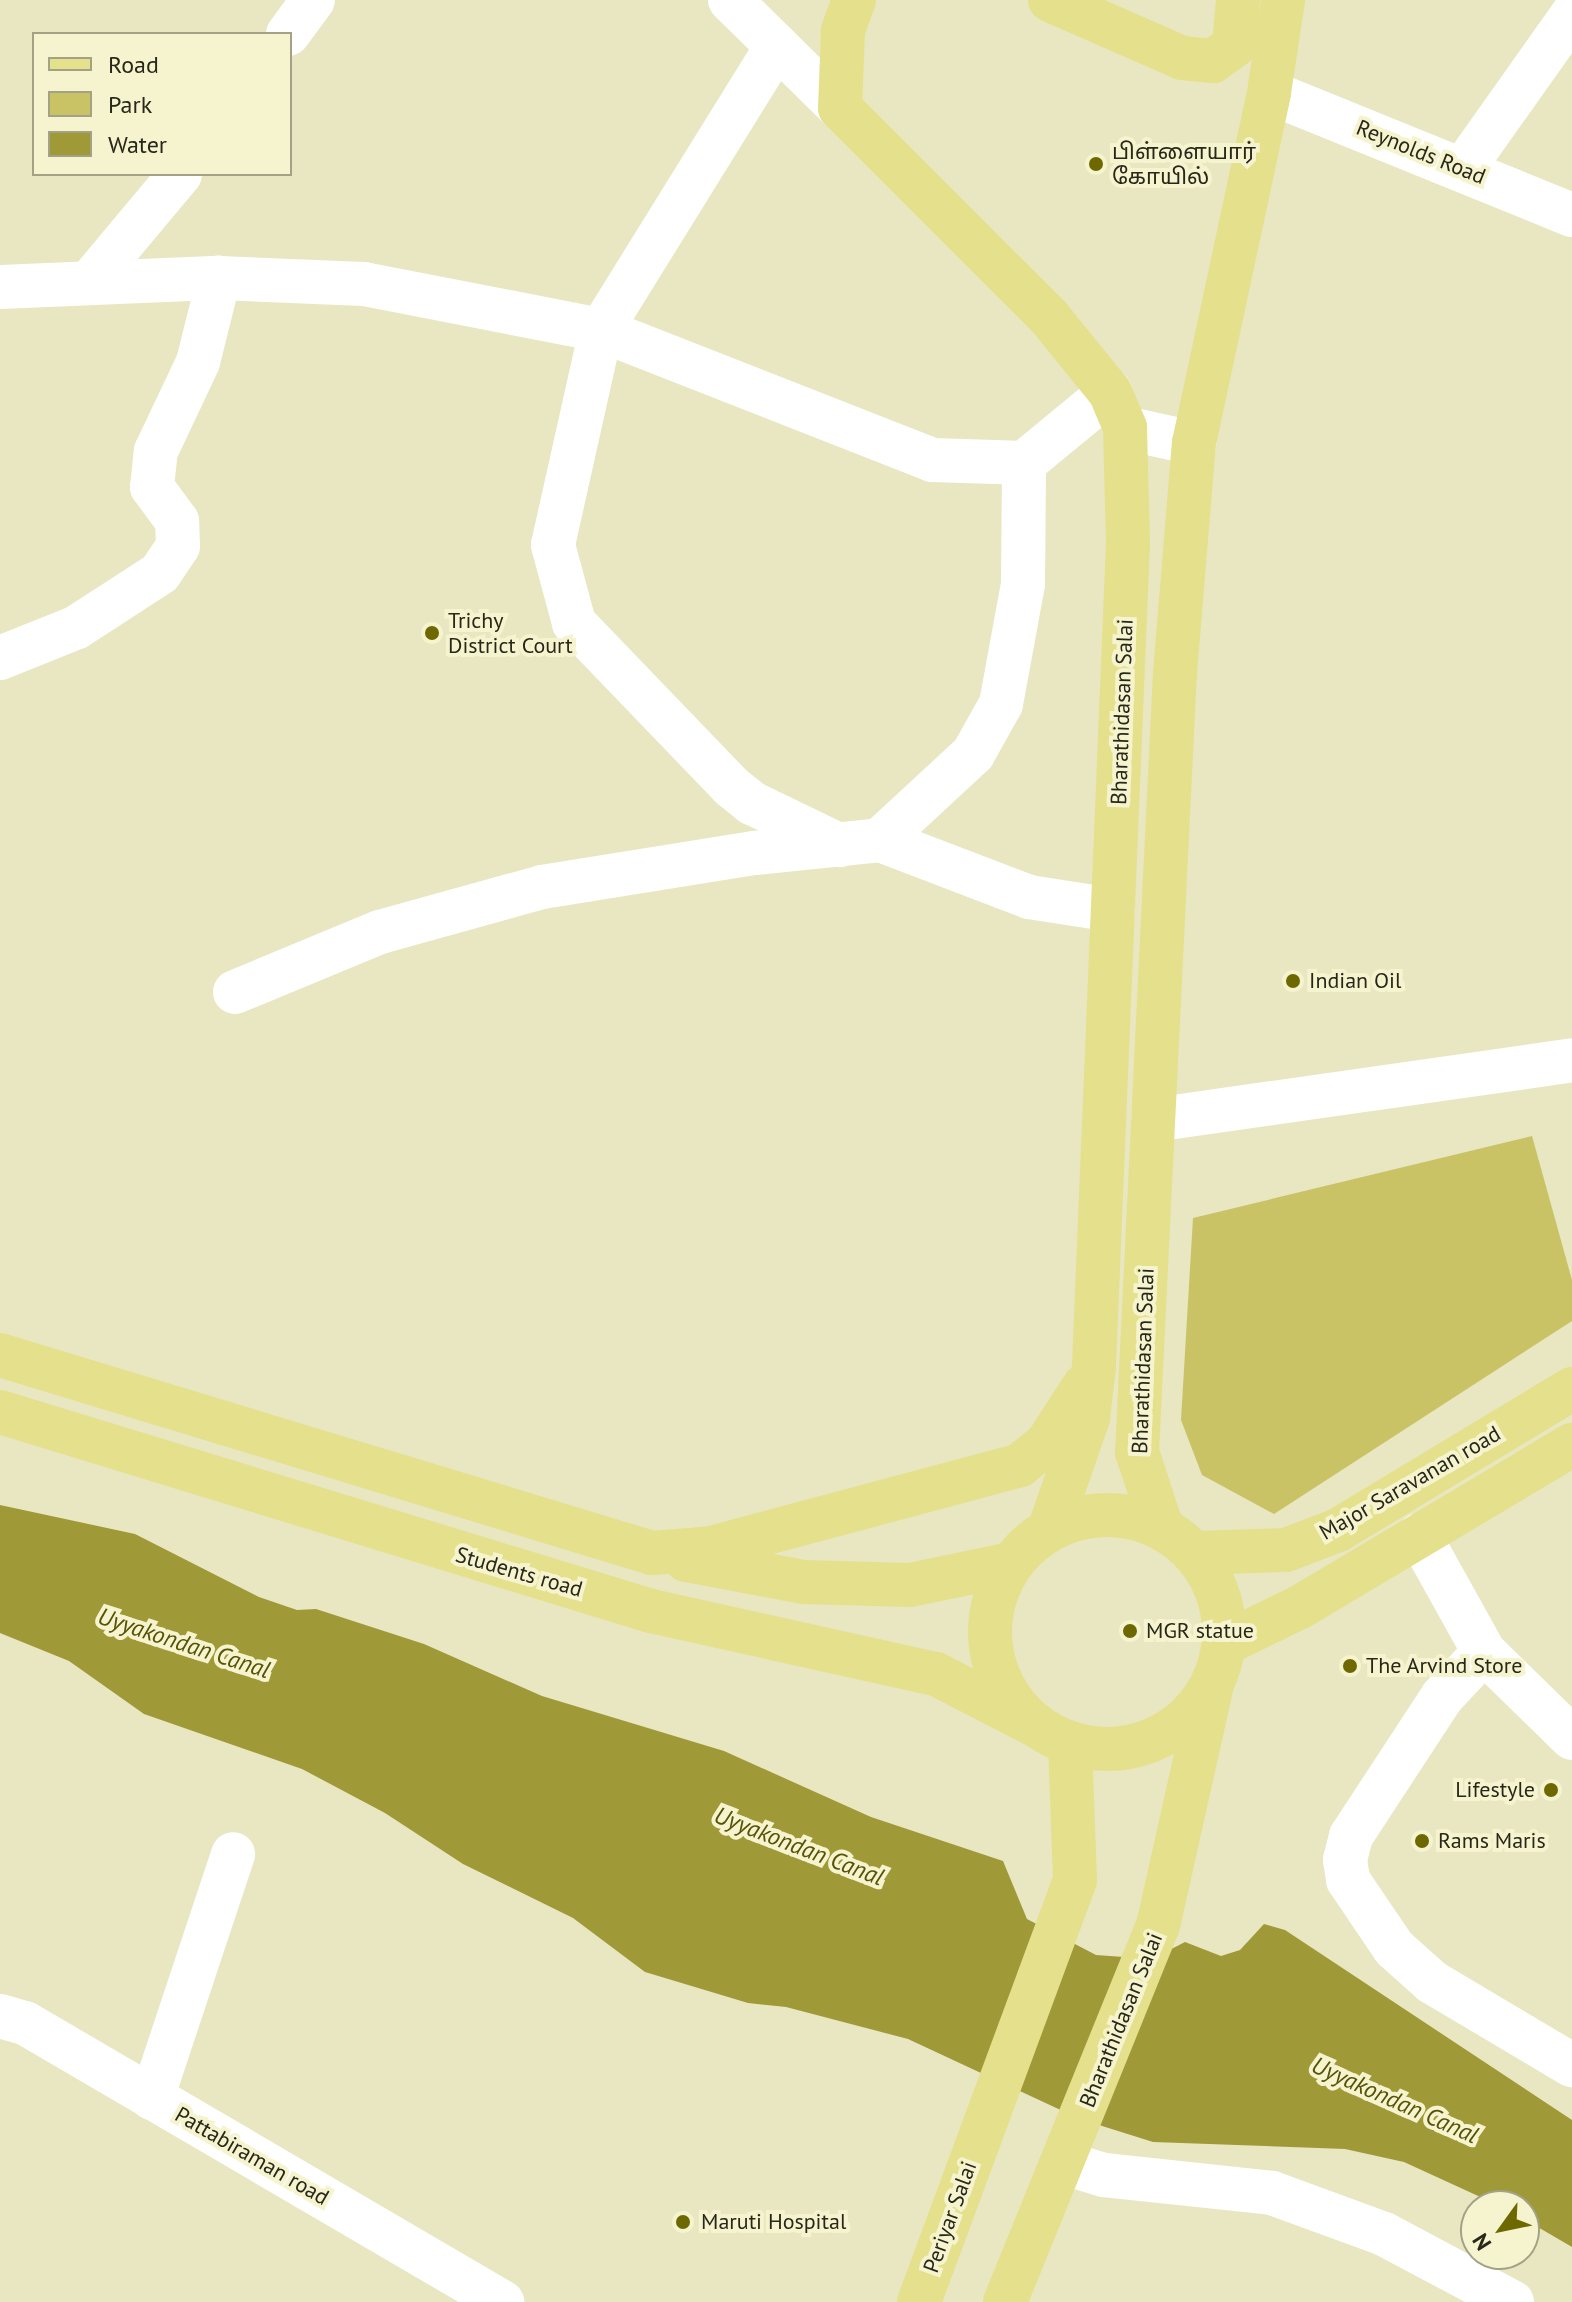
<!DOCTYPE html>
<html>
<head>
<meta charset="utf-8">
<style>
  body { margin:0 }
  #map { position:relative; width:1572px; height:2302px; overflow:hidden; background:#e8e7c2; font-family:"PT Sans","Noto Sans Tamil",sans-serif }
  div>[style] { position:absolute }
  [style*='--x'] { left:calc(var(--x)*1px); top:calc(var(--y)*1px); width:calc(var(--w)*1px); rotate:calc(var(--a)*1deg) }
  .green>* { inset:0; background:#c9c365 }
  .water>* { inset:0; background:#a09938 }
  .minor>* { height:44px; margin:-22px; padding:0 22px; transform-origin:22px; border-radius:22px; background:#fff }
  .major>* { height:44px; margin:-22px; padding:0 22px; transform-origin:22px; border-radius:22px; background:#e5e08c }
  .major>.ring { margin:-22px; padding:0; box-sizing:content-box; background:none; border:44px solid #e5e08c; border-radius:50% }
  .dots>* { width:22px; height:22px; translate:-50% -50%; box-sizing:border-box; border:4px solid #f5f4cf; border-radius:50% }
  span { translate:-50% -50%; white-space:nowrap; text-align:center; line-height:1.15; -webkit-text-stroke:8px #f5f4cf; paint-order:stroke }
  .poi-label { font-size:22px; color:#28271a }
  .left { translate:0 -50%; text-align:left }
  .right { translate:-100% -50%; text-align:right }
  .street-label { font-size:22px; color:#28271a }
  .water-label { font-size:24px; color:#575206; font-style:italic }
  .legend { position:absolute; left:32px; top:32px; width:260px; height:144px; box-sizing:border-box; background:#f5f4cf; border:2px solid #a3a287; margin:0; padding:10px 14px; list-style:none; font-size:24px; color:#28271a }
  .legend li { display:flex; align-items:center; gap:16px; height:40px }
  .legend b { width:40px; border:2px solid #a3a287 }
  .north { position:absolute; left:1460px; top:2190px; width:80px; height:80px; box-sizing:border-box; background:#f5f4cf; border:2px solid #a3a287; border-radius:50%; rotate:237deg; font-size:22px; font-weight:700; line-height:32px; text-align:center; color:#28271a }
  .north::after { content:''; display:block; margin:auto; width:28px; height:36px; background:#6e6800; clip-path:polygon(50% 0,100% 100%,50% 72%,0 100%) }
</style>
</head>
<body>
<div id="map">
  <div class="green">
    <div style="clip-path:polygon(1532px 1136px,1572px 1280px,1572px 1321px,1274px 1514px,1202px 1475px,1181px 1420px,1193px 1218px)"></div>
  </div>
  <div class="water">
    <div style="clip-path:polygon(0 1505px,135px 1534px,259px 1597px,297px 1610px,316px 1609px,424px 1644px,542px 1696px,724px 1751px,871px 1817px,1003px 1861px,1027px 1919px,1096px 1955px,1152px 1959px,1185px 1942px,1221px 1956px,1240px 1950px,1264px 1924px,1285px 1930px,1572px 2120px,1572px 2247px,1524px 2219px,1524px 2206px,1500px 2206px,1404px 2162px,1345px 2149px,1153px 2142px,1080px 2119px,908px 2039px,786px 2007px,748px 2003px,645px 1972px,573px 1918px,463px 1864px,385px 1813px,302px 1769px,144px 1714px,69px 1661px,0 1633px)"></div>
  </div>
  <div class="minor">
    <div style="--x:730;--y:0;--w:154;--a:44.5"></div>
    <div style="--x:288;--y:34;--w:42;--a:-53.7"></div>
    <div style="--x:777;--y:46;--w:334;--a:121.8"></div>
    <div style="--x:601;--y:330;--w:220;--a:102.6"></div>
    <div style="--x:553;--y:545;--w:81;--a:74.9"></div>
    <div style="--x:574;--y:623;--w:228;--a:46.1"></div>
    <div style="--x:732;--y:787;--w:26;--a:39"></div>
    <div style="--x:752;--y:803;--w:97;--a:25.8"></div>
    <div style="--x:1269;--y:92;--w:327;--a:22.1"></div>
    <div style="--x:1463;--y:169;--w:189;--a:-54.7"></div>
    <div style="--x:89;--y:283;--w:142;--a:-50.1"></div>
    <div style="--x:0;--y:287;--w:219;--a:-2.4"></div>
    <div style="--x:219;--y:278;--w:145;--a:2.4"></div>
    <div style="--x:364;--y:284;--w:241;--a:11"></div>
    <div style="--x:601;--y:330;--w:356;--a:21.4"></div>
    <div style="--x:932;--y:460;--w:92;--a:1.9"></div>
    <div style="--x:1125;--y:428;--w:71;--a:12.3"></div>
    <div style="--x:0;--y:658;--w:83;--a:-21.9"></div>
    <div style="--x:77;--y:627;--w:99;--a:-33"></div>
    <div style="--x:160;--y:573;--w:32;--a:-56"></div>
    <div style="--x:178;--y:546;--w:25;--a:-92"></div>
    <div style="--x:177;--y:521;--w:42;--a:-126.3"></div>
    <div style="--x:152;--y:487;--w:36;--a:-84"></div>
    <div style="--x:156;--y:451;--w:98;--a:-64.7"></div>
    <div style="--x:198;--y:362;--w:87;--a:-76"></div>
    <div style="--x:880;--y:840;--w:160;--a:20.9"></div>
    <div style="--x:1029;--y:897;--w:85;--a:8.8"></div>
    <div style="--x:235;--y:992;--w:157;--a:-22.5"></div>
    <div style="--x:380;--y:932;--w:168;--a:-15.5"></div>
    <div style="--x:542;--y:887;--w:216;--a:-9.1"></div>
    <div style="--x:755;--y:853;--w:126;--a:-5.9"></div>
    <div style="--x:880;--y:840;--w:127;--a:-42.8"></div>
    <div style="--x:973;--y:754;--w:57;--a:-60.8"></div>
    <div style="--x:1001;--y:704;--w:122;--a:-79.6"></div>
    <div style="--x:1023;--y:584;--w:121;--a:-89.5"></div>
    <div style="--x:1024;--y:463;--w:112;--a:-39.5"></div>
    <div style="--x:1153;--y:1120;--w:423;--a:-8.1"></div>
    <div style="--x:1419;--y:1535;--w:134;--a:60.9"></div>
    <div style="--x:1484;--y:1652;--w:123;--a:44.3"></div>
    <div style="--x:1484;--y:1652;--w:62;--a:133"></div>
    <div style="--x:1442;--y:1697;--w:166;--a:123.2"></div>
    <div style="--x:1351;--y:1836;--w:25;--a:104"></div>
    <div style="--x:1345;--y:1860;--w:20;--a:81"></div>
    <div style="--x:1348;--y:1880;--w:82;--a:55.9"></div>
    <div style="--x:1394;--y:1948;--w:51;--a:41.8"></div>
    <div style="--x:1432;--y:1982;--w:163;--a:30.7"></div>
    <div style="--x:0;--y:2016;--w:26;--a:16"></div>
    <div style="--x:25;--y:2023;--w:553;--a:30.32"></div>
    <div style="--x:152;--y:2098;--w:257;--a:-71.6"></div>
    <div style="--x:1064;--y:2163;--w:42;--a:16.7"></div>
    <div style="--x:1104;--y:2175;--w:169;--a:6.1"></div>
    <div style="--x:1272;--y:2193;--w:119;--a:20.1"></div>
    <div style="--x:1384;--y:2234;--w:145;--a:28"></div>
  </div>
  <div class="major">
    <div style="--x:854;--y:0;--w:33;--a:110"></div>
    <div style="--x:843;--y:31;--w:77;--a:92.2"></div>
    <div style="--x:840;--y:108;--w:296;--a:45"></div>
    <div style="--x:1049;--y:317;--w:97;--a:50.9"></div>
    <div style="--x:1110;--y:392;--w:39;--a:67"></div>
    <div style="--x:1125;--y:428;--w:115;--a:88.5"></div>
    <div style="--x:1128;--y:543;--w:824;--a:92.37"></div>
    <div style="--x:1094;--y:1366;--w:52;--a:96.6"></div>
    <div style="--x:1088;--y:1418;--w:119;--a:109.2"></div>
    <div style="--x:1050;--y:0;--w:144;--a:23.7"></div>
    <div style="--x:1182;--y:58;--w:31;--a:6"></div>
    <div style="--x:1213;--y:61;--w:26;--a:-36"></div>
    <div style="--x:1234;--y:46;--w:46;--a:-85"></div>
    <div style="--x:0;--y:1355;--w:681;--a:16.89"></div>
    <div style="--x:652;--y:1553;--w:59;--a:-4.8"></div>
    <div style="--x:711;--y:1548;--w:320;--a:-15"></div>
    <div style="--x:1020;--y:1465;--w:35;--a:-39"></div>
    <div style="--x:1047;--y:1443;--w:68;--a:-57"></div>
    <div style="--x:0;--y:1412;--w:681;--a:17"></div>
    <div style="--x:651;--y:1611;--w:292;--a:12.5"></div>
    <div style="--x:936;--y:1674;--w:114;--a:27.2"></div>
    <div class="ring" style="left:990px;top:1515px;width:190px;height:190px"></div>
    <div style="--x:1162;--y:1528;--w:80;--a:-108.2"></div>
    <div style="--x:1137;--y:1452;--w:780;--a:-87.21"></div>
    <div style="--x:1175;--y:673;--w:231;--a:-85.3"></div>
    <div style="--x:1194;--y:443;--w:359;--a:-77.9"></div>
    <div style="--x:1269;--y:92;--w:93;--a:-81.3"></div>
    <div style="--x:1194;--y:1553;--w:92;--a:-1.9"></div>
    <div style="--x:1286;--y:1550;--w:56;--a:-21"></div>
    <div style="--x:1338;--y:1530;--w:273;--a:-31.1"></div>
    <div style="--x:686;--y:1560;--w:119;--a:10.6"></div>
    <div style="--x:803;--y:1582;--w:107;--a:1.6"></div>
    <div style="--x:910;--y:1585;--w:103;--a:-11.7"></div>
    <div style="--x:1224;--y:1644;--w:85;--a:-26"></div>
    <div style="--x:1300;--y:1607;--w:317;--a:-30.8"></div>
    <div style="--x:919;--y:2302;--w:450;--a:-69.7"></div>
    <div style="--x:1075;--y:1880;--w:136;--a:-92.1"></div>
    <div style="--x:1005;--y:2302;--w:406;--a:-67.9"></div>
    <div style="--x:1158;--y:1926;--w:244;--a:-77.4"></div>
  </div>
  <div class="dots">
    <div style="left:1096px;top:164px;background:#6e6800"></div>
    <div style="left:432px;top:633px;background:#6e6800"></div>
    <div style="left:1293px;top:981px;background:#6e6800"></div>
    <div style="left:1130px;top:1631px;background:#6e6800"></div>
    <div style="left:1350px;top:1666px;background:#6e6800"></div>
    <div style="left:1551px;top:1790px;background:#6e6800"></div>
    <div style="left:1422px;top:1841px;background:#6e6800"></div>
    <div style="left:683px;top:2222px;background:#6e6800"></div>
  </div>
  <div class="poi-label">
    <span class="left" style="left:1112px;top:164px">பிள்ளையார்<br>கோயில்</span>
    <span class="left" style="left:448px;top:633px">Trichy<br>District Court</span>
    <span class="left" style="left:1309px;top:981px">Indian Oil</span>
    <span class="left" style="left:1146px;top:1631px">MGR statue</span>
    <span class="left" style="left:1366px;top:1666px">The Arvind Store</span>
    <span class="right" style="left:1535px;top:1790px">Lifestyle</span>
    <span class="left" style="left:1438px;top:1841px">Rams Maris</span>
    <span class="left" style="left:701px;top:2222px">Maruti Hospital</span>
  </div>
  <div class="street-label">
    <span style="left:1421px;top:152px;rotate:22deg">Reynolds Road</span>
    <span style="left:1122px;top:712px;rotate:-88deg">Bharathidasan Salai</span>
    <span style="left:1143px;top:1361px;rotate:-88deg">Bharathidasan Salai</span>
    <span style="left:1410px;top:1483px;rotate:-30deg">Major Saravanan road</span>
    <span style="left:519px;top:1572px;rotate:16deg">Students road</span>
    <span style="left:1121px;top:2020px;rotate:-68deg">Bharathidasan Salai</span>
    <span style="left:252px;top:2156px;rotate:30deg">Pattabiraman road</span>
    <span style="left:950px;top:2217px;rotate:-70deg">Periyar Salai</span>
  </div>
  <div class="water-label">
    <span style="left:184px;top:1643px;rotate:18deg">Uyyakondan Canal</span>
    <span style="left:799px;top:1846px;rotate:21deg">Uyyakondan Canal</span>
    <span style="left:1395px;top:2100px;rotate:24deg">Uyyakondan Canal</span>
  </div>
  <ul class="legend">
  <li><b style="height:10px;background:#e5e08c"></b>Road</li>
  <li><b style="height:22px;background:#c9c365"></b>Park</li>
  <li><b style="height:22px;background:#a09938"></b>Water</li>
  </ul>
  <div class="north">N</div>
</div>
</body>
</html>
